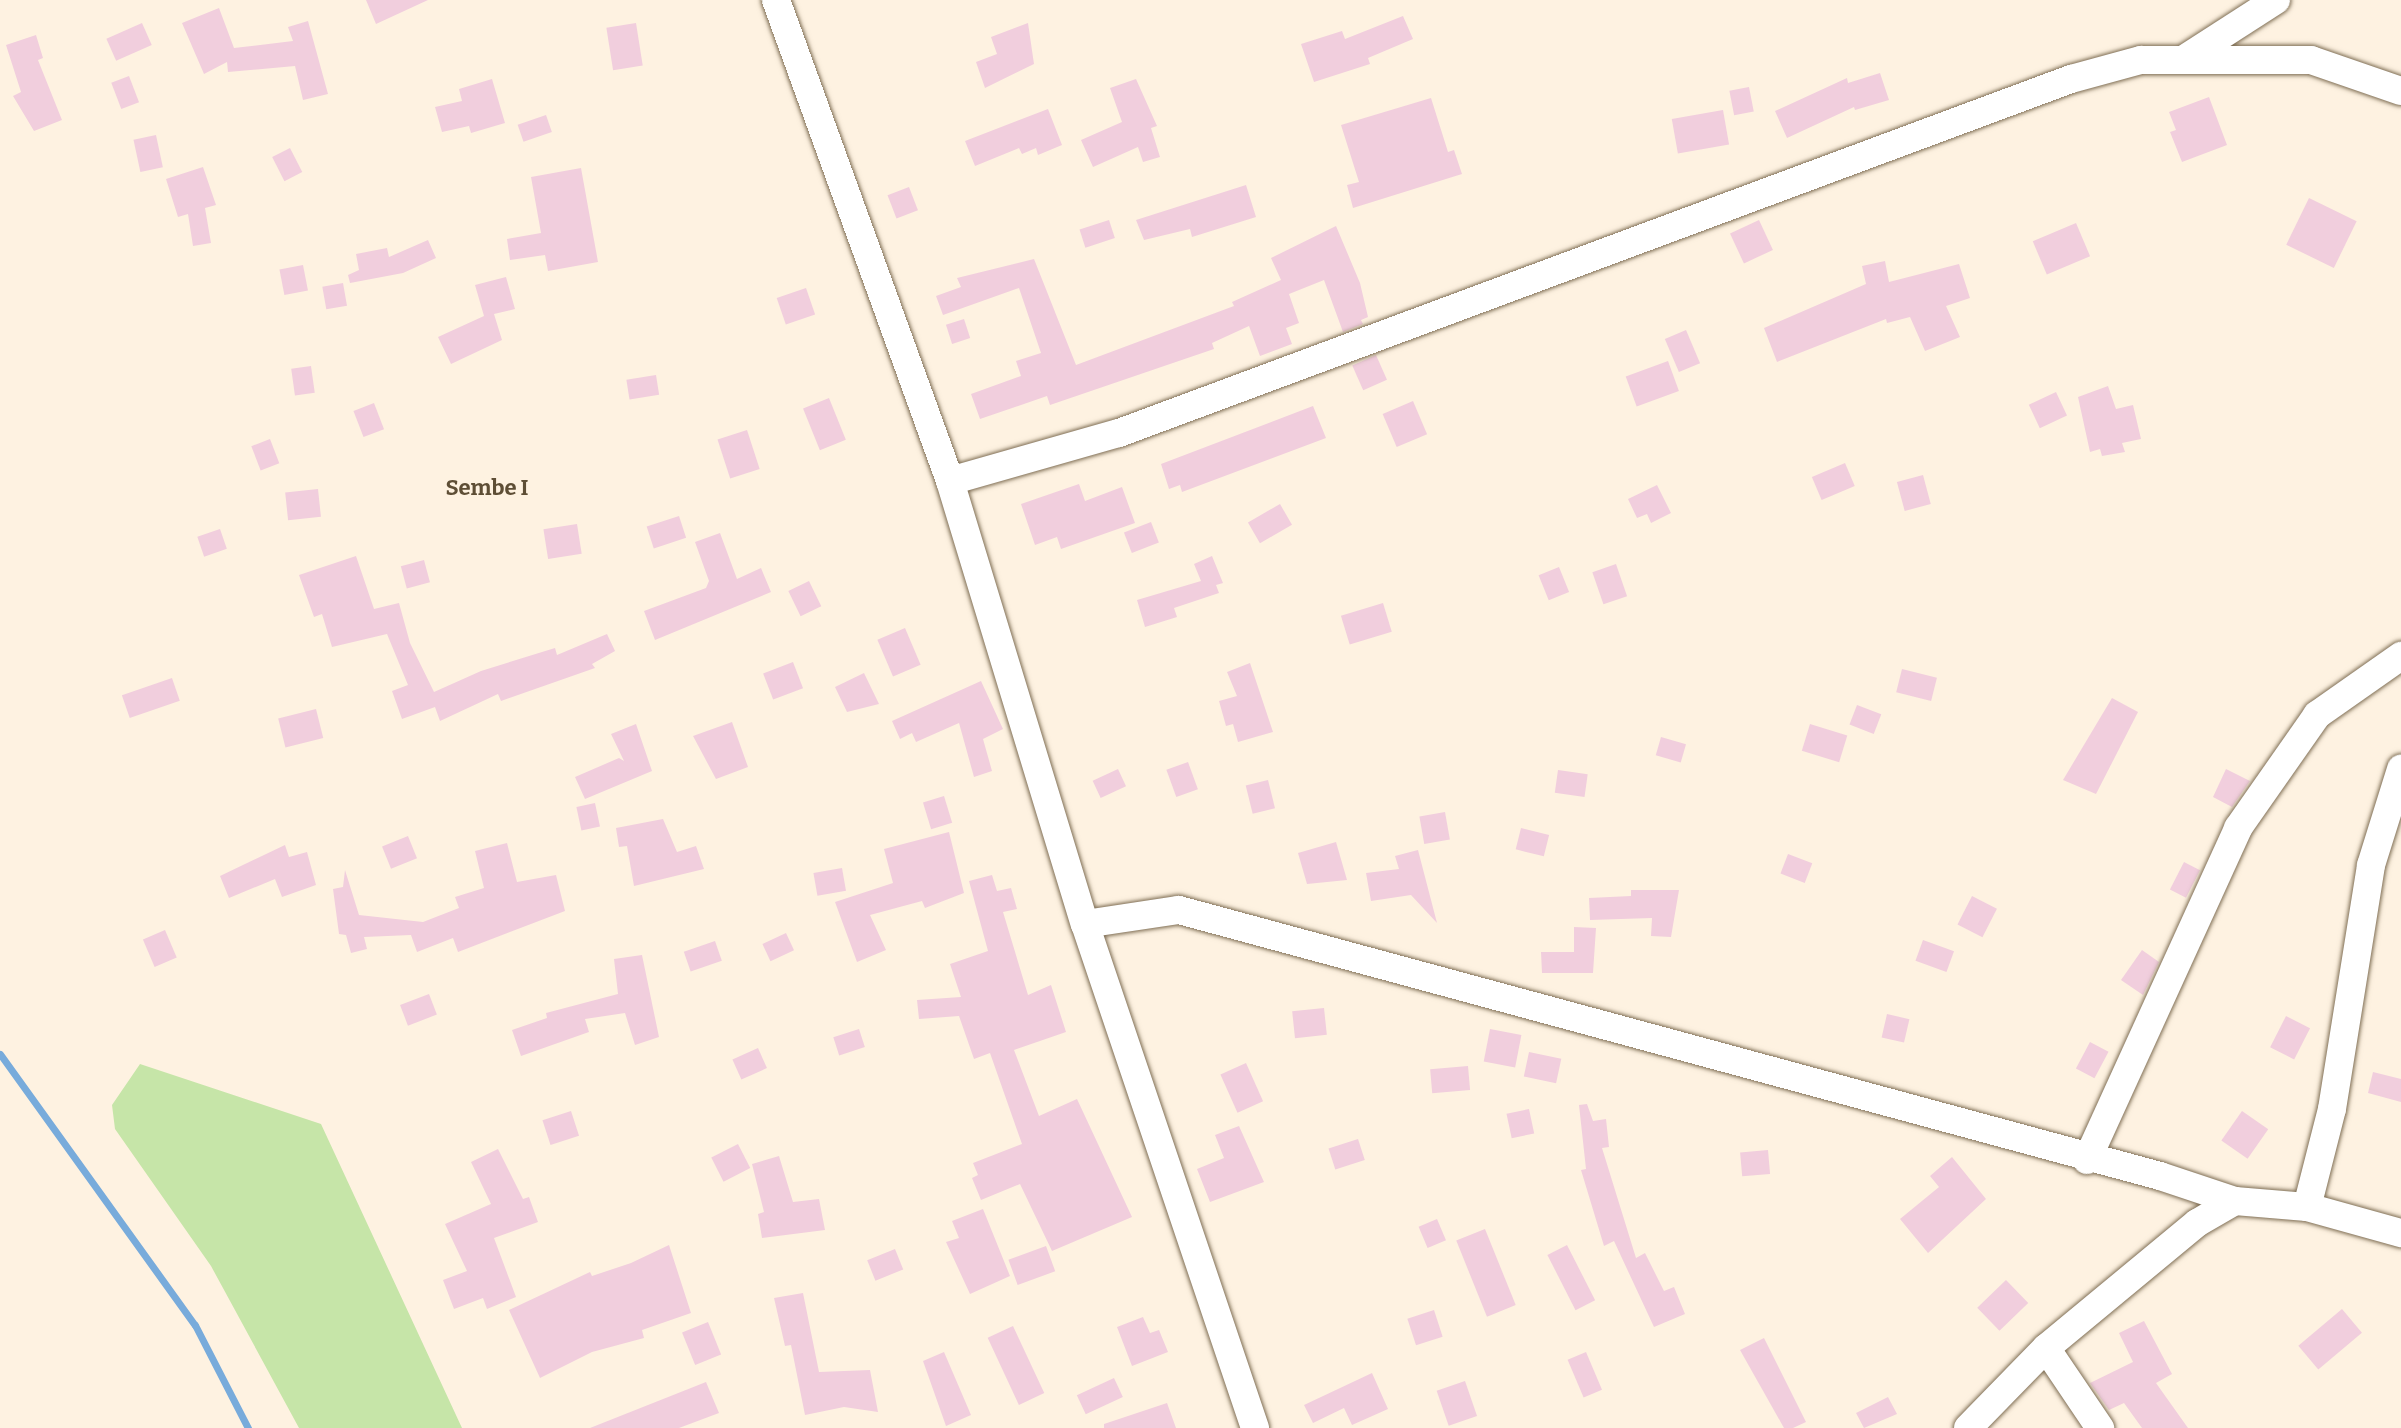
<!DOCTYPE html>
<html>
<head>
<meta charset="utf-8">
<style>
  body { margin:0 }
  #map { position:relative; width:2401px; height:1428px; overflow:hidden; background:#fef2e1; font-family:Bitter,serif }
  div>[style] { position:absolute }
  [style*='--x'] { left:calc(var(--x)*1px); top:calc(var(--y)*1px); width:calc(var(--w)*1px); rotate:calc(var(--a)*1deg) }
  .green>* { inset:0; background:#c6e5a8 }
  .stream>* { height:7px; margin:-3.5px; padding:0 3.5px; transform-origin:3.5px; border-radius:3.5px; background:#78abdb }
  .building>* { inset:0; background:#f1cedd; transform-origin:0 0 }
  .roads { filter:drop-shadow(0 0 2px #7f6e54) drop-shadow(0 0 2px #7f6e54) }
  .minor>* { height:28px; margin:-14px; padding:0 14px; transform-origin:14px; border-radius:14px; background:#fff }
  span { translate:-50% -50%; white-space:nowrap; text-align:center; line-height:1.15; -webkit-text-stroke:6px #fef2e1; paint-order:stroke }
  .neighbourhood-label { font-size:22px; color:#5e4e35; font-weight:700 }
</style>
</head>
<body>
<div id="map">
  <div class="green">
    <div style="clip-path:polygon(140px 1064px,321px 1124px,462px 1428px,299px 1428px,211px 1266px,115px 1129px,112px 1105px)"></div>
  </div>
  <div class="stream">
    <div style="--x:0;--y:1054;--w:334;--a:54.3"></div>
    <div style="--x:195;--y:1325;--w:116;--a:62.8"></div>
  </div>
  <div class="building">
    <div style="clip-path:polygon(366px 0,428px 0,376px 24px)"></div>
    <div style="clip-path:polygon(219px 8px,234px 48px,293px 41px,288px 27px,308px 21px,328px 94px,303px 100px,295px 66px,228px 72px,227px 62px,204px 74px,182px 23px)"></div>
    <div style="clip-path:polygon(1403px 16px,1413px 39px,1368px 58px,1370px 64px,1314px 82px,1301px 44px,1342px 31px,1345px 39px)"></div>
    <div style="left:142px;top:23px;width:24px;height:39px;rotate:66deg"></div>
    <div style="left:636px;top:23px;width:43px;height:30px;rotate:81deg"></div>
    <div style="clip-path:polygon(1028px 23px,1034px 64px,985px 88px,976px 62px,997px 54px,991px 37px)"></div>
    <div style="clip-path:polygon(36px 35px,43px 58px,38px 60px,62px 120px,34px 131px,13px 96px,21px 92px,6px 45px)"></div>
    <div style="clip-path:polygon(1880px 73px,1889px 100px,1855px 110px,1854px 107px,1787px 138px,1775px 111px,1847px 78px,1848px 83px)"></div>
    <div style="left:129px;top:76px;width:28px;height:19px;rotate:69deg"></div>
    <div style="clip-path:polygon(492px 79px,505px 123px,471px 133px,469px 126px,442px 132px,435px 107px,462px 101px,459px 89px)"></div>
    <div style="clip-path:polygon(1136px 79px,1157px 126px,1151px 128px,1160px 157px,1143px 162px,1138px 147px,1093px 167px,1081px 140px,1122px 122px,1110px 88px)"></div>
    <div style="left:1749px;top:87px;width:25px;height:20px;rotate:79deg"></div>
    <div style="clip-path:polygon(2209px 97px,2227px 145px,2182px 162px,2170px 132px,2176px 130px,2169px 112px)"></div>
    <div style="clip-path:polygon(1431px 98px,1448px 152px,1454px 150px,1462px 174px,1353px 208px,1347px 185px,1359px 182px,1341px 125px)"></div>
    <div style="clip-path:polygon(1048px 109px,1062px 145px,1038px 155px,1036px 148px,1022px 154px,1019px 148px,975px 166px,965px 141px)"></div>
    <div style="left:1723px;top:110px;width:35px;height:52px;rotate:80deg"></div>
    <div style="left:546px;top:115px;width:18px;height:30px;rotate:71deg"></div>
    <div style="left:156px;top:135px;width:33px;height:23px;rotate:78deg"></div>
    <div style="left:290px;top:148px;width:27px;height:20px;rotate:63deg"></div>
    <div style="clip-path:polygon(203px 167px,216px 205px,205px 208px,211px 243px,193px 246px,188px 214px,178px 217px,166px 179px)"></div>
    <div style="clip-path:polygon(581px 168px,598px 262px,548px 271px,545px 255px,510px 260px,507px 239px,541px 233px,531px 177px)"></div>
    <div style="clip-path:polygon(1246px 185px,1256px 217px,1192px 237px,1190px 229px,1144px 240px,1136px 220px)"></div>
    <div style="left:909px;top:187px;width:25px;height:23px;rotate:69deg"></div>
    <div style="left:2309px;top:198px;width:53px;height:52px;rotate:26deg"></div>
    <div style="left:1109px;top:220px;width:19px;height:31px;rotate:72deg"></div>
    <div style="left:1759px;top:220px;width:33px;height:32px;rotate:65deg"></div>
    <div style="left:2076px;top:223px;width:36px;height:47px;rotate:67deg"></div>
    <div style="clip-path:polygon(1336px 226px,1360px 283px,1368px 317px,1361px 320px,1363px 324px,1343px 332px,1324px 280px,1289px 294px,1299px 323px,1286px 328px,1292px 344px,1260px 356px,1249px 326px,1212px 343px,1214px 349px,1170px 364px,1050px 405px,1047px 396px,980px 419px,971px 394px,1021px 376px,1016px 361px,1041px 353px,1019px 288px,943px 315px,936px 296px,961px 287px,957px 278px,1034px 259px,1076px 365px,1234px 306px,1232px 302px,1281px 280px,1271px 258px)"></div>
    <div style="clip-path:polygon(428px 240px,436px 258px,403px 273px,350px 283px,348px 275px,359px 270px,356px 254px,387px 248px,389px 257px)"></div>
    <div style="clip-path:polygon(1885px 261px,1889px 282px,1959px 264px,1970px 298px,1946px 306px,1960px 337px,1925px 351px,1910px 317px,1887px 323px,1886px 319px,1777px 362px,1764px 328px,1866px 284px,1862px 266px)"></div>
    <div style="left:303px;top:265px;width:26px;height:24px;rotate:79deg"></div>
    <div style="clip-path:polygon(506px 277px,515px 309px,494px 314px,502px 340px,451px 364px,438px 337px,484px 316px,475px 285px)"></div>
    <div style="left:343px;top:283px;width:23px;height:21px;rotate:80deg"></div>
    <div style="left:806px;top:288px;width:28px;height:31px;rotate:71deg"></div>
    <div style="left:964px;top:319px;width:20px;height:19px;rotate:72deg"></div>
    <div style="left:1686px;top:330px;width:36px;height:23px;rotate:67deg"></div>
    <div style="left:1376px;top:355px;width:27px;height:26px;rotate:66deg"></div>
    <div style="left:1668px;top:361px;width:32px;height:45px;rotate:70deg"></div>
    <div style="left:311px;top:366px;width:27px;height:20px;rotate:82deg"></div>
    <div style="left:656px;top:375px;width:20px;height:30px;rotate:81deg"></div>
    <div style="clip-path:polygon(2108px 386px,2116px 409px,2133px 405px,2141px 439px,2122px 443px,2125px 452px,2102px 456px,2100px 449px,2090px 452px,2078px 397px)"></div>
    <div style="left:2056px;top:392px;width:26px;height:30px;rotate:65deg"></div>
    <div style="left:829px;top:398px;width:45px;height:28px;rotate:68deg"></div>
    <div style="left:1413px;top:401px;width:36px;height:33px;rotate:67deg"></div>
    <div style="left:374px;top:403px;width:28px;height:22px;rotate:69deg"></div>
    <div style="clip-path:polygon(1313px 406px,1326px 438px,1182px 492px,1180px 485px,1169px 489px,1161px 464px)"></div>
    <div style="left:747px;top:430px;width:41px;height:31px;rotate:72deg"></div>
    <div style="left:270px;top:439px;width:26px;height:20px;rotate:69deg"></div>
    <div style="left:1845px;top:463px;width:25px;height:36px;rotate:67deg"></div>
    <div style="left:1923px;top:475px;width:30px;height:27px;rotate:75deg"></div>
    <div style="clip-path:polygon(1079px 484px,1085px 501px,1122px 487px,1135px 523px,1061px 549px,1057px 537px,1035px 545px,1021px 504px)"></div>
    <div style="clip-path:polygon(1657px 485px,1671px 513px,1651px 523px,1647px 514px,1637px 518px,1628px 499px)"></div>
    <div style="left:318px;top:489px;width:28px;height:33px;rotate:84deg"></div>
    <div style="left:1280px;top:504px;width:24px;height:37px;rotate:60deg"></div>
    <div style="left:679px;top:516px;width:23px;height:34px;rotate:72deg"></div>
    <div style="left:1151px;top:522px;width:22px;height:29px;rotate:69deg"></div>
    <div style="left:577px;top:524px;width:30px;height:34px;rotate:81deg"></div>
    <div style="left:220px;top:529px;width:21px;height:24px;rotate:71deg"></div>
    <div style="clip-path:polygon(720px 533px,737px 579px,761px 568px,771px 592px,655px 640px,644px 611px,706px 588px,709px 581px,695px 542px)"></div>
    <div style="clip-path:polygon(356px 556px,374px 609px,399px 603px,410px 643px,434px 692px,481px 671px,555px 648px,557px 655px,607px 634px,615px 651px,592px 664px,595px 668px,501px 701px,498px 694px,440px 721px,435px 707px,402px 719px,392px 691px,408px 685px,387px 634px,332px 647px,322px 614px,314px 617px,299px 575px)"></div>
    <div style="clip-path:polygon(1212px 556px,1223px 583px,1216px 585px,1219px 593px,1174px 608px,1177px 617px,1145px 627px,1137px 600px,1201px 581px,1194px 564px)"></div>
    <div style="left:424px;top:560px;width:23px;height:24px;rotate:75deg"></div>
    <div style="left:1616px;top:564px;width:34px;height:25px;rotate:71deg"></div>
    <div style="left:1559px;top:567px;width:27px;height:22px;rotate:68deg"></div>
    <div style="left:809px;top:581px;width:28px;height:23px;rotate:64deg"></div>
    <div style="left:1383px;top:603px;width:30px;height:44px;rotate:73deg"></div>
    <div style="left:905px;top:628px;width:40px;height:30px;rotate:67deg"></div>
    <div style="left:793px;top:662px;width:28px;height:32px;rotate:69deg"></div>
    <div style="clip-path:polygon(1250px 663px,1273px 732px,1238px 742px,1233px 724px,1226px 726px,1219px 701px,1237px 696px,1227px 672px)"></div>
    <div style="left:1902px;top:669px;width:36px;height:24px;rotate:14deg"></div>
    <div style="clip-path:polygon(864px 673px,879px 704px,847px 712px,835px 687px)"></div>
    <div style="left:172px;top:678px;width:24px;height:53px;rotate:71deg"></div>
    <div style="clip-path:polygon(981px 681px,1003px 729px,983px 739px,992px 771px,974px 777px,959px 723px,916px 742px,912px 733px,900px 739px,892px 721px)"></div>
    <div style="clip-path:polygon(2112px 698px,2138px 712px,2096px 794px,2063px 780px)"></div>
    <div style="left:1857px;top:705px;width:26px;height:21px;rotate:21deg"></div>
    <div style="left:316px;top:709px;width:30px;height:39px;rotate:76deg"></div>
    <div style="clip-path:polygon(732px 722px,748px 767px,716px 779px,693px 736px)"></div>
    <div style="clip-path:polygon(636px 724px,652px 771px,585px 799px,575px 777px,619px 758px,624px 761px,611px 734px)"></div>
    <div style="left:1810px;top:724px;width:39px;height:28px;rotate:17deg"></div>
    <div style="left:1661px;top:737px;width:26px;height:19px;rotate:16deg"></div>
    <div style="left:1188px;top:762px;width:29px;height:23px;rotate:70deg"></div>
    <div style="left:1118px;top:769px;width:19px;height:28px;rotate:65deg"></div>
    <div style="clip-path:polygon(2226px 769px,2250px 781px,2232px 807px,2213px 797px)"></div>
    <div style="left:1558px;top:770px;width:30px;height:23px;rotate:8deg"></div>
    <div style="left:1268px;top:780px;width:29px;height:23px;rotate:76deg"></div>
    <div style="left:944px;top:796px;width:28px;height:22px;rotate:73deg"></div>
    <div style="left:595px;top:803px;width:24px;height:19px;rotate:78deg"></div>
    <div style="left:1445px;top:812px;width:28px;height:26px;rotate:80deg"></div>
    <div style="clip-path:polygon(663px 819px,677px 852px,696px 846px,704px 869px,634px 886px,627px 846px,619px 847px,616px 828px)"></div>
    <div style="left:1521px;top:828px;width:29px;height:22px;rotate:14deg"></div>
    <div style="clip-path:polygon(949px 832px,964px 893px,925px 908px,922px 901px,870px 915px,886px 950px,857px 962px,835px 902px,893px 883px,884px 849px)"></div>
    <div style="left:408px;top:836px;width:24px;height:28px;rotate:68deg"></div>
    <div style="clip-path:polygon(1336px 842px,1347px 880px,1307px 884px,1298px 853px)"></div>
    <div style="clip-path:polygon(507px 843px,517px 882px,556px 875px,565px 911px,458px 952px,453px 938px,417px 952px,411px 935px,364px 937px,367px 949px,351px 953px,346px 935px,339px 934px,333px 889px,343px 887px,345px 870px,359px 915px,423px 922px,459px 908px,455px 897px,484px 888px,475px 851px)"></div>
    <div style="clip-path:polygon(285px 845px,289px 857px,307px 852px,316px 885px,282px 897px,275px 879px,229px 898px,220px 876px)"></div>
    <div style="clip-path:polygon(1418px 850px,1437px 923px,1411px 895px,1371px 901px,1366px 873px,1399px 869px,1395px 856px)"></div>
    <div style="left:1788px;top:854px;width:26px;height:21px;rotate:21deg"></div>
    <div style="left:2184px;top:862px;width:18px;height:31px;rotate:27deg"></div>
    <div style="left:842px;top:868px;width:23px;height:29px;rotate:80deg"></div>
    <div style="clip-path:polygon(992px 875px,997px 891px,1011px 888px,1017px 909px,1003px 912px,1028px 995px,1051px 985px,1066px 1032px,1014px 1050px,1039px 1116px,1077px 1099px,1132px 1217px,1052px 1251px,1020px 1184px,981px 1200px,972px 1178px,978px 1175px,973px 1163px,1022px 1144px,990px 1053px,974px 1059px,959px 1016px,919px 1019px,917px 1000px,961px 997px,950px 964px,988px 951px,969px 881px)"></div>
    <div style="clip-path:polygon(1631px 890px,1679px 890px,1671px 937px,1651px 936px,1652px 918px,1590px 920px,1589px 898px,1631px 896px)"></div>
    <div style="left:1972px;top:896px;width:28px;height:32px;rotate:27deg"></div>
    <div style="clip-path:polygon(1574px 927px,1596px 928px,1593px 973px,1542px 973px,1541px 952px,1574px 952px)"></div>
    <div style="left:165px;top:930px;width:30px;height:24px;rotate:67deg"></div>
    <div style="left:786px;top:933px;width:19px;height:26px;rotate:65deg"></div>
    <div style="left:1923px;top:940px;width:33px;height:22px;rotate:20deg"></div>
    <div style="left:715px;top:941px;width:21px;height:33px;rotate:71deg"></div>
    <div style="clip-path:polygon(2142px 950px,2159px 962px,2143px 995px,2121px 980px)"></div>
    <div style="clip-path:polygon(642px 955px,659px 1037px,635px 1045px,625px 1013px,585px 1019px,589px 1032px,521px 1056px,512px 1030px,547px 1018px,546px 1013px,618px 994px,614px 959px)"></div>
    <div style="left:429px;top:994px;width:22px;height:31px;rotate:69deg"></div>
    <div style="left:1324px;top:1008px;width:27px;height:32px;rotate:84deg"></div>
    <div style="left:1887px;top:1014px;width:23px;height:24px;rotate:13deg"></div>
    <div style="left:2286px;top:1016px;width:27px;height:35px;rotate:27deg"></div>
    <div style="left:859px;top:1029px;width:19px;height:27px;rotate:72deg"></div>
    <div style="left:1490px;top:1029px;width:32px;height:33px;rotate:11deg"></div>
    <div style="left:2090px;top:1042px;width:21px;height:30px;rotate:28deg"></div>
    <div style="left:758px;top:1048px;width:22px;height:28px;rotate:66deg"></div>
    <div style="left:1529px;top:1052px;width:33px;height:25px;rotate:12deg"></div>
    <div style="left:1246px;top:1063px;width:42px;height:28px;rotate:66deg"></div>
    <div style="left:1468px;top:1066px;width:24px;height:38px;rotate:85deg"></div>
    <div style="clip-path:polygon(2373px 1072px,2401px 1079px,2401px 1102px,2368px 1093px)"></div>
    <div style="clip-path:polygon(1587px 1104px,1593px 1121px,1606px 1119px,1609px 1147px,1602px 1148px,1636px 1258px,1645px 1253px,1664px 1291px,1674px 1287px,1685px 1314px,1654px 1327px,1614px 1241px,1604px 1246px,1581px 1170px,1586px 1169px,1579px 1105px)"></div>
    <div style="left:1529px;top:1109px;width:25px;height:23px;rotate:78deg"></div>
    <div style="left:571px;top:1111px;width:26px;height:30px;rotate:72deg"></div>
    <div style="left:2242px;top:1111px;width:32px;height:36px;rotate:35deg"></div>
    <div style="clip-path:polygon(1239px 1126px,1264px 1182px,1210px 1202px,1197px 1169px,1224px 1158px,1215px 1135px)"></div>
    <div style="left:1358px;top:1139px;width:22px;height:31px;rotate:72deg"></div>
    <div style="left:738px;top:1144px;width:27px;height:30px;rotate:63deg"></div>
    <div style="clip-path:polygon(498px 1149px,523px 1199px,529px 1197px,538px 1222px,494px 1238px,516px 1297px,487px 1309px,483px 1298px,454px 1309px,443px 1280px,467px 1271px,445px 1224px,491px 1204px,471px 1162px)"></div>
    <div style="left:1768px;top:1150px;width:24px;height:28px;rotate:85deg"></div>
    <div style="clip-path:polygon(779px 1156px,793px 1202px,819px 1199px,825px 1230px,762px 1238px,758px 1214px,764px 1212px,752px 1164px)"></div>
    <div style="clip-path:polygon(1952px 1157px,1986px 1199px,1928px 1253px,1900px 1219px,1939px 1187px,1930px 1176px)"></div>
    <div style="clip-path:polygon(983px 1209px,1010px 1276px,970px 1294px,946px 1242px,959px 1238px,952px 1221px)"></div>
    <div style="left:1437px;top:1219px;width:23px;height:20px;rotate:67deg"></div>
    <div style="left:1485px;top:1229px;width:82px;height:31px;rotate:68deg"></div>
    <div style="clip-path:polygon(669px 1245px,691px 1313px,642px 1330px,644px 1338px,592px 1352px,540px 1378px,509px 1310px,590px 1272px,592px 1276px,631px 1263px)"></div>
    <div style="left:1567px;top:1245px;width:62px;height:22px;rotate:63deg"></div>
    <div style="left:1046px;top:1246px;width:27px;height:40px;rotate:70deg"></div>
    <div style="left:895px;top:1249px;width:22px;height:30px;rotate:68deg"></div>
    <div style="left:2006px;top:1280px;width:32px;height:40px;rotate:46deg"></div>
    <div style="clip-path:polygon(803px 1293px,819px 1372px,870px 1370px,878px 1412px,844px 1407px,805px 1415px,791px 1345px,785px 1346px,774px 1298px)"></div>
    <div style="left:2342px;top:1309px;width:31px;height:57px;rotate:50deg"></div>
    <div style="left:1434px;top:1310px;width:28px;height:28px;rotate:72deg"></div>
    <div style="clip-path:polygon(1143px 1317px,1150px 1333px,1159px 1330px,1168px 1352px,1132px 1366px,1117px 1327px)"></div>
    <div style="clip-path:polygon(2144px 1321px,2172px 1374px,2156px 1383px,2188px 1428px,2142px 1428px,2124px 1403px,2109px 1410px,2090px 1383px,2133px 1362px,2119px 1333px)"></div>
    <div style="left:708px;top:1322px;width:35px;height:28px;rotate:68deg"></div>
    <div style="left:1013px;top:1326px;width:74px;height:28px;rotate:65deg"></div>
    <div style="clip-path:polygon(1764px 1338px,1806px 1422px,1793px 1428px,1784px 1428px,1740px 1350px)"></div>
    <div style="clip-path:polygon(944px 1352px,971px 1415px,946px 1426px,923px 1361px)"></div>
    <div style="left:1586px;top:1352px;width:41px;height:20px;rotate:67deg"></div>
    <div style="clip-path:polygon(1372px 1373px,1388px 1409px,1352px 1425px,1344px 1408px,1313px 1423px,1304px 1405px)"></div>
    <div style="left:1114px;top:1378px;width:21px;height:41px;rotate:65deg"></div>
    <div style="left:1465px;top:1381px;width:37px;height:30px;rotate:71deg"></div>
    <div style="clip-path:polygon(706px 1382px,719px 1413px,679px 1428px,590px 1428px)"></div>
    <div style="clip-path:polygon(1888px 1397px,1897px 1414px,1864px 1428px,1856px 1413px)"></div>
    <div style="clip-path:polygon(1167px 1403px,1176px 1428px,1104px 1428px,1104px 1424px)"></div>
  </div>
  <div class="roads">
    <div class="minor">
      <div style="--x:776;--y:0;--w:512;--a:70.11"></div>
      <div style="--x:950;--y:481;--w:463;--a:73.1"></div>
      <div style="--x:1085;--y:924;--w:532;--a:71.36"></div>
      <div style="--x:2186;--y:58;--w:107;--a:-32.8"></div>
      <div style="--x:950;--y:481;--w:176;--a:-15.9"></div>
      <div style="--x:1119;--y:433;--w:1016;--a:-20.4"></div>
      <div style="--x:2071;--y:79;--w:73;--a:-15.2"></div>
      <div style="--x:2141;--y:60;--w:170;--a:0"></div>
      <div style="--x:2311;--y:60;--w:95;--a:19"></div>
      <div style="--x:1085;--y:924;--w:95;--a:-8.5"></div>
      <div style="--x:1179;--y:910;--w:1016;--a:15.17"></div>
      <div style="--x:2160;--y:1176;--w:79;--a:18.4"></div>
      <div style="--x:2235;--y:1201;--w:72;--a:4.8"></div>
      <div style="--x:2307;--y:1207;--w:98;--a:15.5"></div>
      <div style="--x:2087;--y:1160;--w:365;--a:-65.5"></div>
      <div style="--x:2238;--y:828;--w:138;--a:-55"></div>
      <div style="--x:2317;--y:715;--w:103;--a:-35.1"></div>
      <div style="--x:2307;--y:1207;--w:101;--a:-75.7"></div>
      <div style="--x:2332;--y:1109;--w:247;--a:-80.9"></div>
      <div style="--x:2371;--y:865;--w:101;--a:-72.6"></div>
      <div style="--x:2046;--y:1348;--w:97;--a:56"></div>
      <div style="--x:1968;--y:1428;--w:112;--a:-45.7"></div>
      <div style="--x:2046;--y:1348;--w:196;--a:-39.6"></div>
      <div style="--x:2197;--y:1223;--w:44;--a:-30.1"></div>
    </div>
  </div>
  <div class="neighbourhood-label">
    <span style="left:487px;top:488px">Sembe I</span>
  </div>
</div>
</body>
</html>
